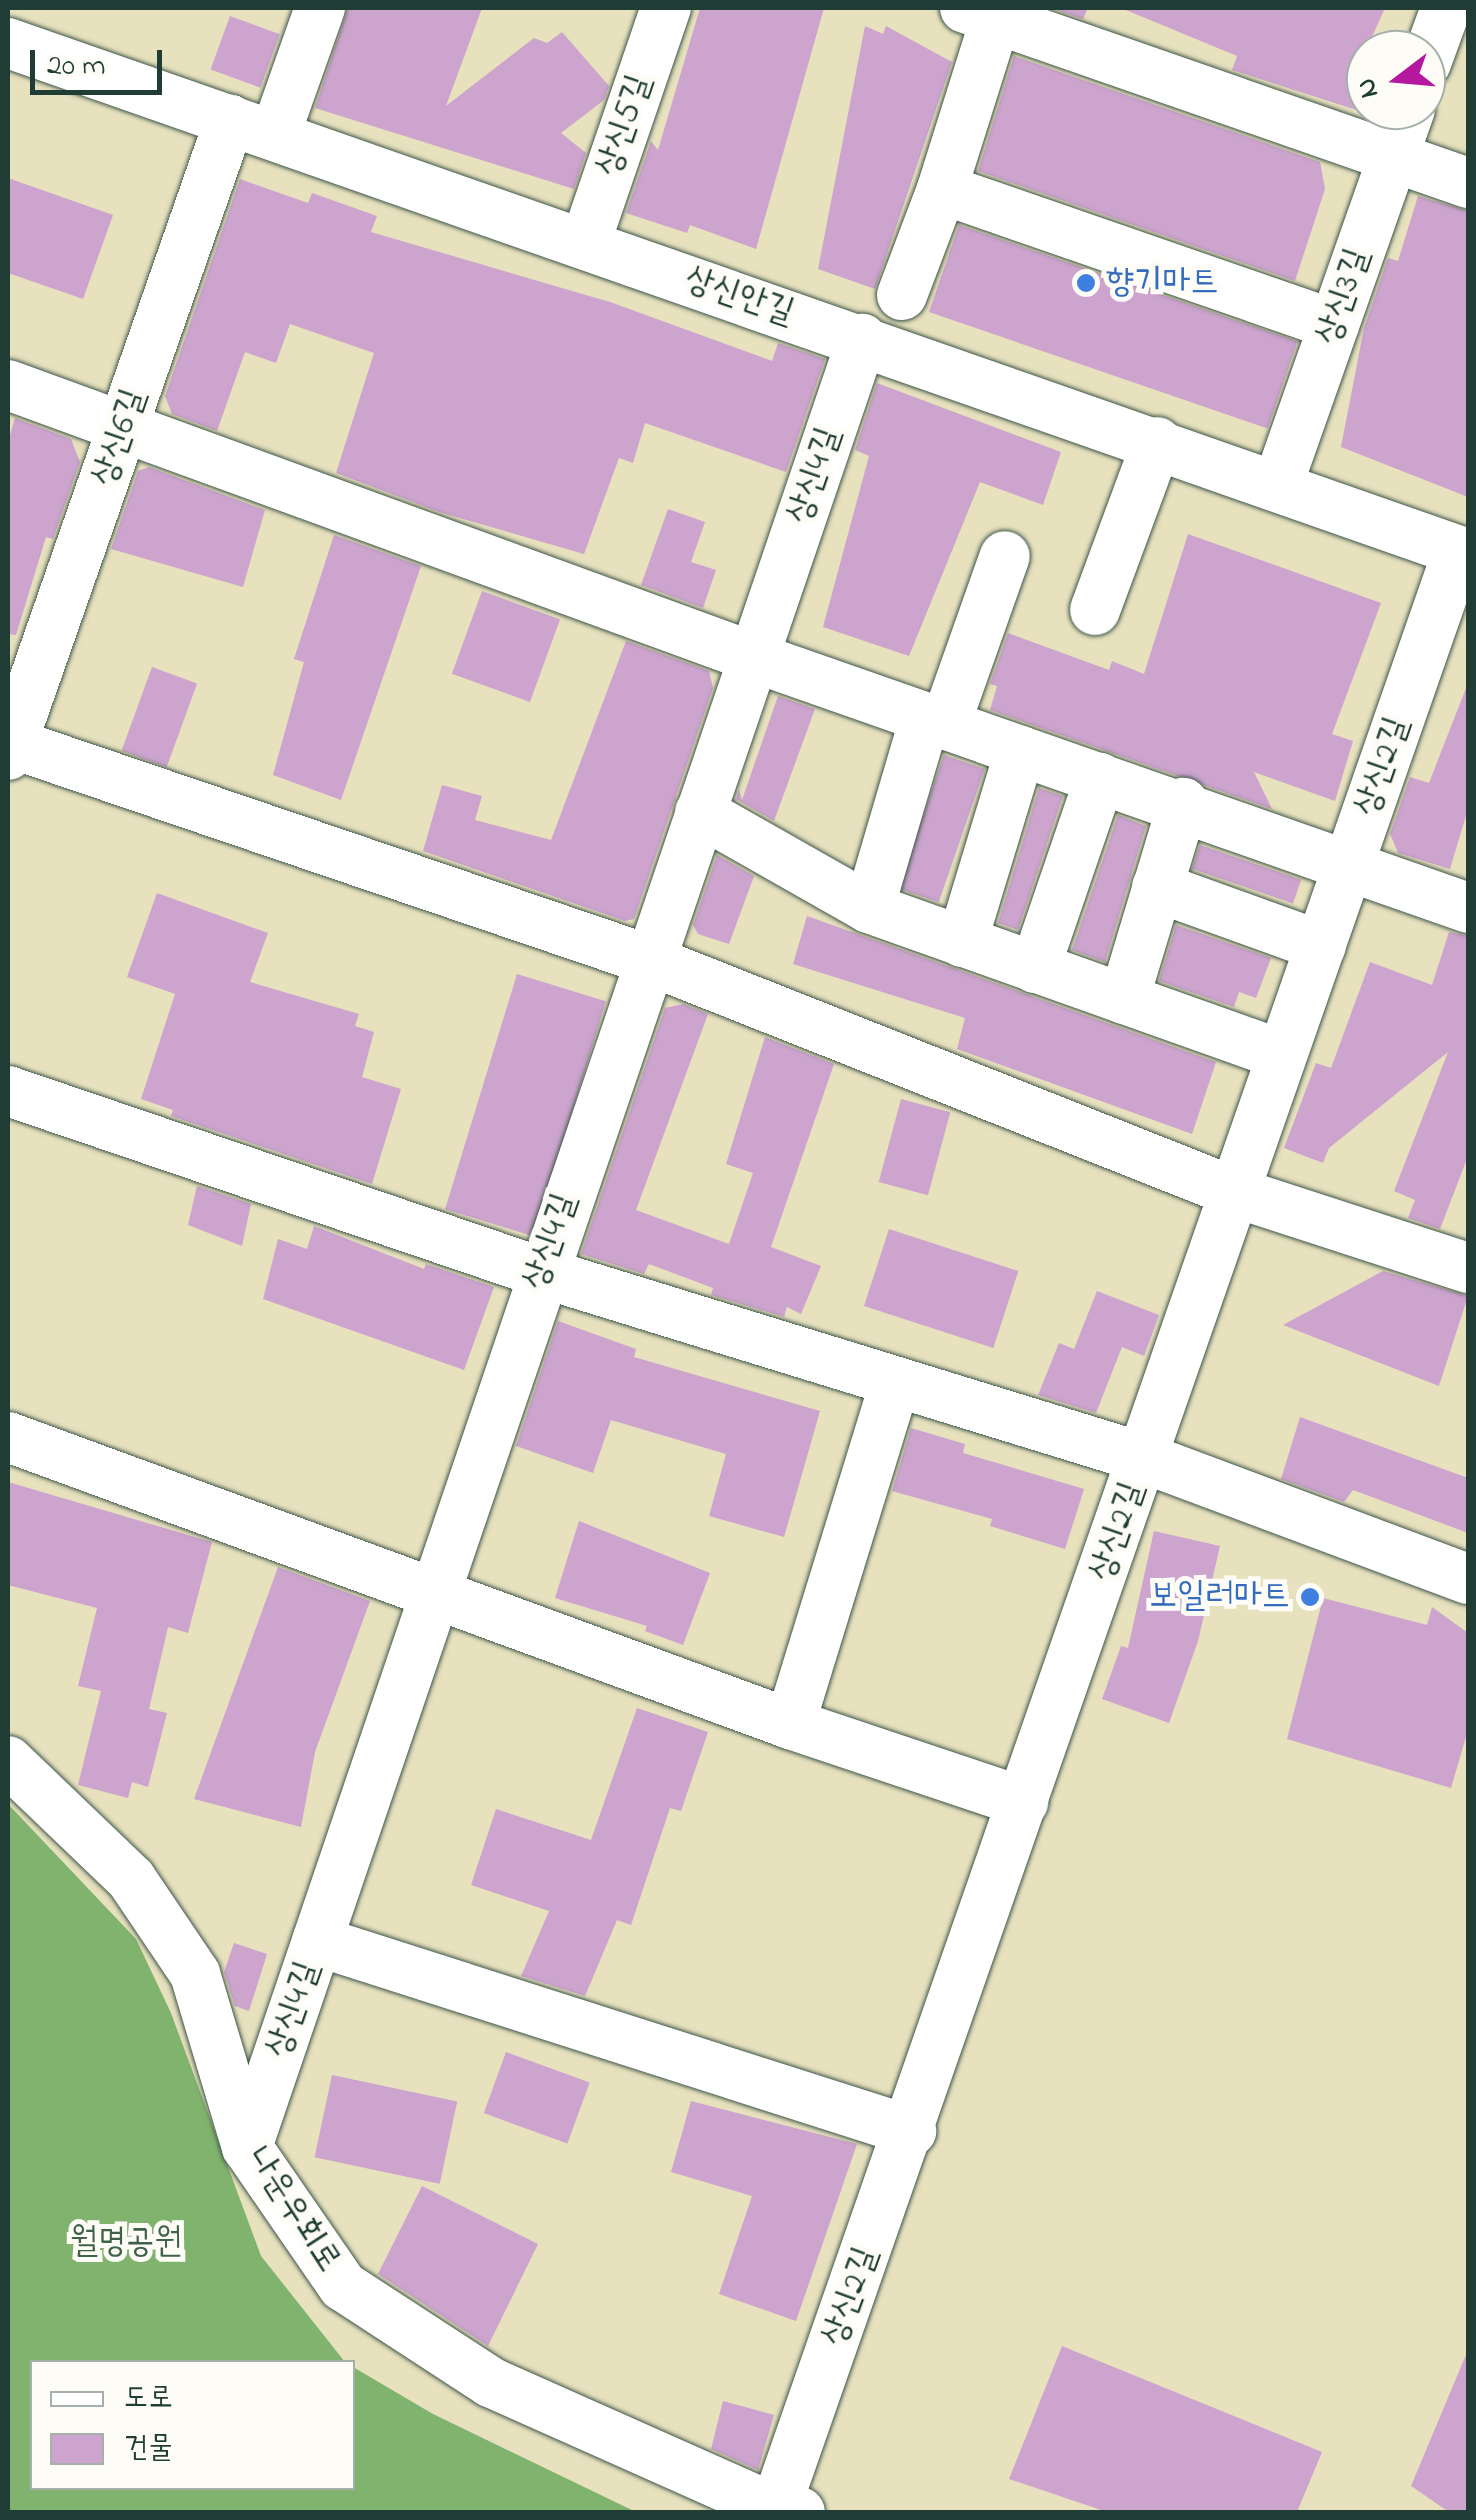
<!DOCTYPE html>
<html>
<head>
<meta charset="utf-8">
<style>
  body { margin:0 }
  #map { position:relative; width:1476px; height:2520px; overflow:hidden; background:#e7e1be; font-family:"Indie Flower","Poor Story",sans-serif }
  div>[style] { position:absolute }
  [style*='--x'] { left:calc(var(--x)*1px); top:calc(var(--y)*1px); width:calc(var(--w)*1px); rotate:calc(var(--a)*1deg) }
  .forest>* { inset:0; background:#80b36e }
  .building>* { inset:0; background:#cca4cd; transform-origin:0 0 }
  .roads { filter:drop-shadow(0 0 2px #3d5649) drop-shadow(0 0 2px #3d5649) }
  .minor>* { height:50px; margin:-25px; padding:0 25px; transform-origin:25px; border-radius:25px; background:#fff }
  .dots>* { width:28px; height:28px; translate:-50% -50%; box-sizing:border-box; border:5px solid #fdfcf7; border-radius:50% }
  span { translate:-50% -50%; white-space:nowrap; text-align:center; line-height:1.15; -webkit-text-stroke:10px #fdfcf7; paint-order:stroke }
  .street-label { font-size:35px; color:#1f3d34 }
  .shop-label { font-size:35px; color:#366cbe }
  .left { translate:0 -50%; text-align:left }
  .right { translate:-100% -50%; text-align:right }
  .park-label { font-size:35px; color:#3f6247 }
  .frame { position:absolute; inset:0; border:10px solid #1f3d34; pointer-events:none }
  .legend { position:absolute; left:30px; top:2360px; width:325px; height:130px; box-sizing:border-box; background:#fdfcf7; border:2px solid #a4b0a9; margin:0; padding:12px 18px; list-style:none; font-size:30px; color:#1f3d34 }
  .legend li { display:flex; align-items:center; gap:20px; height:50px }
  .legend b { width:50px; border:2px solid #a4b0a9 }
  .north { position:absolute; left:1346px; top:30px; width:100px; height:100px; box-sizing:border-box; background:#fdfcf7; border:2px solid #a4b0a9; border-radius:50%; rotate:254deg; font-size:28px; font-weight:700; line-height:40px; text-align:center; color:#1f3d34 }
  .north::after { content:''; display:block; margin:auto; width:35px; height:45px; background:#b5179e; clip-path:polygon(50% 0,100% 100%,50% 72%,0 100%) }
  .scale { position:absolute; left:30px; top:50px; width:132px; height:45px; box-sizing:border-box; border:5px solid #1f3d34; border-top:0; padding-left:12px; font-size:30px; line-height:35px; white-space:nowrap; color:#1f3d34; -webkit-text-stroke:8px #fdfcf7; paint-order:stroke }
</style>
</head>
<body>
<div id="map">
  <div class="forest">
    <div style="clip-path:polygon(8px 1804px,136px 1939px,171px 2013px,261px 2256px,345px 2362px,32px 2362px,32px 2488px,352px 2488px,353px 2367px,433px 2414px,636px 2512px,8px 2512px)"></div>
  </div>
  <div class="building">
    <div style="clip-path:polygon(348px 8px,482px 8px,446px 106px,534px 38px,547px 43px,562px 32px,609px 86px,604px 100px,561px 133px,586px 153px,574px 189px,315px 108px)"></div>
    <div style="clip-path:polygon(700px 8px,824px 8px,756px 249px,690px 225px,687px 233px,626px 213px,651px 141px,658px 150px)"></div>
    <div style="clip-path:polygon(1051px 8px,1088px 8px,1083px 19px)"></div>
    <div style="clip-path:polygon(1121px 8px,1385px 8px,1366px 50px,1366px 113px,1232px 70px,1237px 56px)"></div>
    <div style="left:230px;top:16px;width:53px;height:57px;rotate:20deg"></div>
    <div style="clip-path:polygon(865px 26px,883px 34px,886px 26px,952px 62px,875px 289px,818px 269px)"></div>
    <div style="clip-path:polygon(1014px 56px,1320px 162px,1325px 189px,1295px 281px,978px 171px)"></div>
    <div style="clip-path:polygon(8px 178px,113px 215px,83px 299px,8px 273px)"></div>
    <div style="clip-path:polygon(240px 179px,308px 203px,312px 193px,377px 216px,371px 232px,610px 302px,772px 361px,778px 343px,825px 359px,786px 472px,645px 423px,633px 463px,619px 458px,584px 554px,439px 512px,336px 473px,374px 353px,290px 324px,276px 363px,245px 352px,217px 431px,172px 414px,165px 396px)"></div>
    <div style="clip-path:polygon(1418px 196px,1468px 211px,1468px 497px,1341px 447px,1364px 328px,1388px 258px,1398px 261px)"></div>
    <div style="left:959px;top:225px;width:358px;height:92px;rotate:19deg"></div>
    <div style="clip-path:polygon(877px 383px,1061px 452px,1043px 505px,980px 482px,909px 656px,823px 627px,869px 456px,855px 450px)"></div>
    <div style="clip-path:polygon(15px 418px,71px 439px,80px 462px,53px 539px,46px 537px,16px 635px,8px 634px,8px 442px)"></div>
    <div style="clip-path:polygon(149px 467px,265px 510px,243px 587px,111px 549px,138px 471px)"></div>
    <div style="clip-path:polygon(668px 509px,705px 522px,691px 562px,716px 570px,703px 608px,641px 585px)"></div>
    <div style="clip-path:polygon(1188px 534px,1381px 603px,1332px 734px,1353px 741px,1335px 801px,1254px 772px,1272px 809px,990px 710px,997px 686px,990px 684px,1008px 633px,1109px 670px,1112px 661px,1144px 674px)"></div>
    <div style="clip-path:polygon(334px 535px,421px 566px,341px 800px,273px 775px,304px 662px,294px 659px)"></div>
    <div style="left:482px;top:591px;width:83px;height:88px;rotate:20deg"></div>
    <div style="clip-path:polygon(626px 641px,709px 671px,713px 688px,634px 919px,625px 921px,423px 851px,442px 785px,482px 796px,475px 820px,551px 840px)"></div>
    <div style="left:152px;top:667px;width:48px;height:89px;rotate:20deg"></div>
    <div style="clip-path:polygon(1466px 688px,1468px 809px,1450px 869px,1398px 853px,1390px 834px,1410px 777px,1429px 783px)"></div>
    <div style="clip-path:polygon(778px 696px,815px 709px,774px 821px,736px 799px,739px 789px,742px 800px)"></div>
    <div style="left:944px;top:755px;width:43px;height:141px;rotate:19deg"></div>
    <div style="clip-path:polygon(1039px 788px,1063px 796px,1018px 930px,998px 923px)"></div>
    <div style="clip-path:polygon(1118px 815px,1146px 826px,1105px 962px,1072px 950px)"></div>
    <div style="left:1200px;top:845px;width:107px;height:25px;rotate:19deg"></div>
    <div style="clip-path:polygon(717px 855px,754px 876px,729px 944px,698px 934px,693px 925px)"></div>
    <div style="clip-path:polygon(157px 893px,268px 933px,250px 982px,359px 1014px,355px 1026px,374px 1032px,362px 1077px,401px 1089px,372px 1184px,171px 1116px,173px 1110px,141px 1099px,175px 994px,127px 977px)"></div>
    <div style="clip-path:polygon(807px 916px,1216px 1062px,1192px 1134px,957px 1049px,965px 1018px,793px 964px)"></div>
    <div style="clip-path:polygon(1176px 925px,1271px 958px,1256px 998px,1239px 992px,1234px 1007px,1159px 981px)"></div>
    <div style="clip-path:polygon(1449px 932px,1468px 936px,1468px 1156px,1440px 1229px,1408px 1218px,1415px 1200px,1394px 1191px,1448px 1052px,1329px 1148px,1323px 1163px,1284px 1148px,1316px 1063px,1331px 1068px,1370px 962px,1432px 985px)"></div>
    <div style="left:517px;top:974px;width:93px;height:246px;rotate:17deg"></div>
    <div style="clip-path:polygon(683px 1004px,708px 1014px,636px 1210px,729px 1244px,753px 1173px,726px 1164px,765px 1037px,834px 1064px,771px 1247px,821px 1266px,801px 1314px,787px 1307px,784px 1317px,711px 1295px,713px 1288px,649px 1264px,644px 1274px,581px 1254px,665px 1008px)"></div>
    <div style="left:901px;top:1099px;width:51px;height:86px;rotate:15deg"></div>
    <div style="clip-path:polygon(197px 1186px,251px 1204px,242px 1246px,188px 1225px)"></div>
    <div style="clip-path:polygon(314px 1226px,424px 1269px,426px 1264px,494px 1287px,464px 1370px,263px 1299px,278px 1239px,307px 1249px)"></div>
    <div style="left:889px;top:1229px;width:136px;height:81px;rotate:18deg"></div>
    <div style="clip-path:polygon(1383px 1271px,1468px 1296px,1439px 1386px,1283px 1325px)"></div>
    <div style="clip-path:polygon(1097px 1291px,1159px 1315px,1144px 1356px,1122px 1347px,1096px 1413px,1038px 1395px,1059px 1343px,1074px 1349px)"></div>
    <div style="clip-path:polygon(558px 1321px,636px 1349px,634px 1357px,820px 1411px,784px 1537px,709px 1516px,726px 1454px,611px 1420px,593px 1473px,516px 1446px)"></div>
    <div style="clip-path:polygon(1300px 1417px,1468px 1478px,1468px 1533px,1353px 1490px,1344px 1502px,1281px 1479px)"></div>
    <div style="clip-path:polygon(911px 1428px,965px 1444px,963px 1453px,1084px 1489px,1065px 1549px,990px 1526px,992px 1519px,892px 1491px)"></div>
    <div style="clip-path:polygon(8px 1482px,212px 1542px,188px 1633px,168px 1627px,149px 1709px,167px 1713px,148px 1787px,132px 1782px,128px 1798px,78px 1785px,101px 1691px,78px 1686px,97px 1608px,8px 1585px)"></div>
    <div style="clip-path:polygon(579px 1521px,710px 1573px,683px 1645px,645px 1631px,647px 1626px,555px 1598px)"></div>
    <div style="clip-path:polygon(1154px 1531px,1220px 1546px,1198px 1641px,1169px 1723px,1102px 1699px,1121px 1646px,1128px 1648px)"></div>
    <div style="clip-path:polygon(278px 1567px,370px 1601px,315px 1752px,301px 1827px,194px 1799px)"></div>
    <div style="clip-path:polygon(1323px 1598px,1427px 1625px,1432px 1607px,1468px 1633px,1468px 1730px,1451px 1788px,1287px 1739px)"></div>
    <div style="clip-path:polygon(637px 1708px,708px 1732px,681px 1811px,670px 1808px,631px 1925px,617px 1920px,585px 1996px,521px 1976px,549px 1911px,471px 1885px,496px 1809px,591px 1840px)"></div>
    <div style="clip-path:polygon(234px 1943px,267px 1954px,249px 2011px,235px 2006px,224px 1972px)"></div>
    <div style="left:506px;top:2052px;width:89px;height:65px;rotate:20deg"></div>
    <div style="left:332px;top:2075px;width:128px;height:84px;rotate:12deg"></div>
    <div style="clip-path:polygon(691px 2101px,857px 2144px,796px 2321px,719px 2294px,752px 2196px,671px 2172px)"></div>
    <div style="clip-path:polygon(422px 2186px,538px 2244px,488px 2346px,378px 2274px)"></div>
    <div style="clip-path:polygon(1062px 2346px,1322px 2452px,1297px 2512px,1107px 2512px,1009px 2479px)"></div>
    <div style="clip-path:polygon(1468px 2350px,1468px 2512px,1449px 2512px,1411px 2486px)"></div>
    <div style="clip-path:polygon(723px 2401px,774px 2415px,758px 2470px,711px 2449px)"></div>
  </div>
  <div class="roads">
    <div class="minor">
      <div style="--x:965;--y:8;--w:533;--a:19.18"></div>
      <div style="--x:8;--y:43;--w:1547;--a:19.29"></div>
      <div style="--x:1426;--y:63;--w:59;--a:-70"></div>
      <div style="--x:275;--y:135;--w:135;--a:-70.5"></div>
      <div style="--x:942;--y:189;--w:179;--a:-72.5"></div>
      <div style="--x:585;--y:244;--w:250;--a:-71.1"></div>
      <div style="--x:902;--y:295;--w:113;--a:-69.3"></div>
      <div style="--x:942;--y:189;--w:415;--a:19.1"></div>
      <div style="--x:8;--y:385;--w:793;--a:20.06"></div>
      <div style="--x:753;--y:657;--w:758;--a:19.34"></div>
      <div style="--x:1278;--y:484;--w:397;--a:-70.6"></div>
      <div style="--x:1095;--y:610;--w:179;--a:-69.7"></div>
      <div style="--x:925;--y:718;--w:198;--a:106.4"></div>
      <div style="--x:869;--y:908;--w:438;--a:19.6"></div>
      <div style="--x:945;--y:725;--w:179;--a:-70.5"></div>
      <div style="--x:11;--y:743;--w:674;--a:18.78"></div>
      <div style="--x:649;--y:960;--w:629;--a:21.63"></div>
      <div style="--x:1234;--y:1192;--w:246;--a:18"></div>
      <div style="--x:8;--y:755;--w:673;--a:-70.73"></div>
      <div style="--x:700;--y:812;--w:194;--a:29.6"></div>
      <div style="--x:1157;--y:887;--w:174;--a:19.8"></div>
      <div style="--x:962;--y:942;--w:200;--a:-73.1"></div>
      <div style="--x:1035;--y:968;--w:201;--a:-71.1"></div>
      <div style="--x:1124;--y:999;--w:205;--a:-73.2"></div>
      <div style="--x:8;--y:1091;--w:562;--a:18.79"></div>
      <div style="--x:540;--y:1272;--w:632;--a:17.12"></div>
      <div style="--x:1144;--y:1458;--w:346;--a:20.5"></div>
      <div style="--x:8;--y:1437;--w:833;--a:20.15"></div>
      <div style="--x:790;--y:1724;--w:246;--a:18.5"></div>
      <div style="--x:790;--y:1724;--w:357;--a:-72.9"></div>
      <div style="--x:8;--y:1761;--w:170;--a:43.8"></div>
      <div style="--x:131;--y:1879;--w:115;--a:56"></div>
      <div style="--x:195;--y:1974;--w:181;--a:73.3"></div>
      <div style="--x:247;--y:2147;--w:169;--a:55.4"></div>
      <div style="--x:343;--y:2286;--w:176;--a:33.1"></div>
      <div style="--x:490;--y:2382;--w:312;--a:24"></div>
      <div style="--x:775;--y:2509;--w:25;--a:7"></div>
      <div style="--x:317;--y:1941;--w:624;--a:17.74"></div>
      <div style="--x:247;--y:2147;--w:1910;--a:-71.21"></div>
      <div style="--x:774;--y:2512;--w:2077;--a:-70.77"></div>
    </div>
  </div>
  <div class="dots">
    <div style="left:1086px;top:283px;background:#3f7fe0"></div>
    <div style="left:1310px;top:1597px;background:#3f7fe0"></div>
  </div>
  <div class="street-label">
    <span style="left:625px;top:126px;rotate:-71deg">상신5길</span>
    <span style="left:739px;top:297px;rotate:19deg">상신안길</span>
    <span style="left:1344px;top:297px;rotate:-71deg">상신3길</span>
    <span style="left:120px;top:438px;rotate:-71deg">상신6길</span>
    <span style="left:815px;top:476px;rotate:-71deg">상신4길</span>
    <span style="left:1383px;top:767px;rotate:-71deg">상신2길</span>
    <span style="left:551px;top:1242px;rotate:-71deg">상신4길</span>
    <span style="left:1118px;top:1532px;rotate:-71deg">상신2길</span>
    <span style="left:294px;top:2010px;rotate:-71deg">상신4길</span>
    <span style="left:293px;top:2210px;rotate:57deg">나운우회로</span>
    <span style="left:851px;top:2297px;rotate:-70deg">상신2길</span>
  </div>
  <div class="shop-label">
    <span class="left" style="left:1106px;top:283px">향기마트</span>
    <span class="right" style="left:1290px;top:1597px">보일러마트</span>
  </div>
  <div class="park-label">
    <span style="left:126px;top:2243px">월명공원</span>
  </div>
  <div class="frame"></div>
  <ul class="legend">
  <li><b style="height:12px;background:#fff"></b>도로</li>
  <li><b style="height:28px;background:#cca4cd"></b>건물</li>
  </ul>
  <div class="north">N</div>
  <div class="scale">20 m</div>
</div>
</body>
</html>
